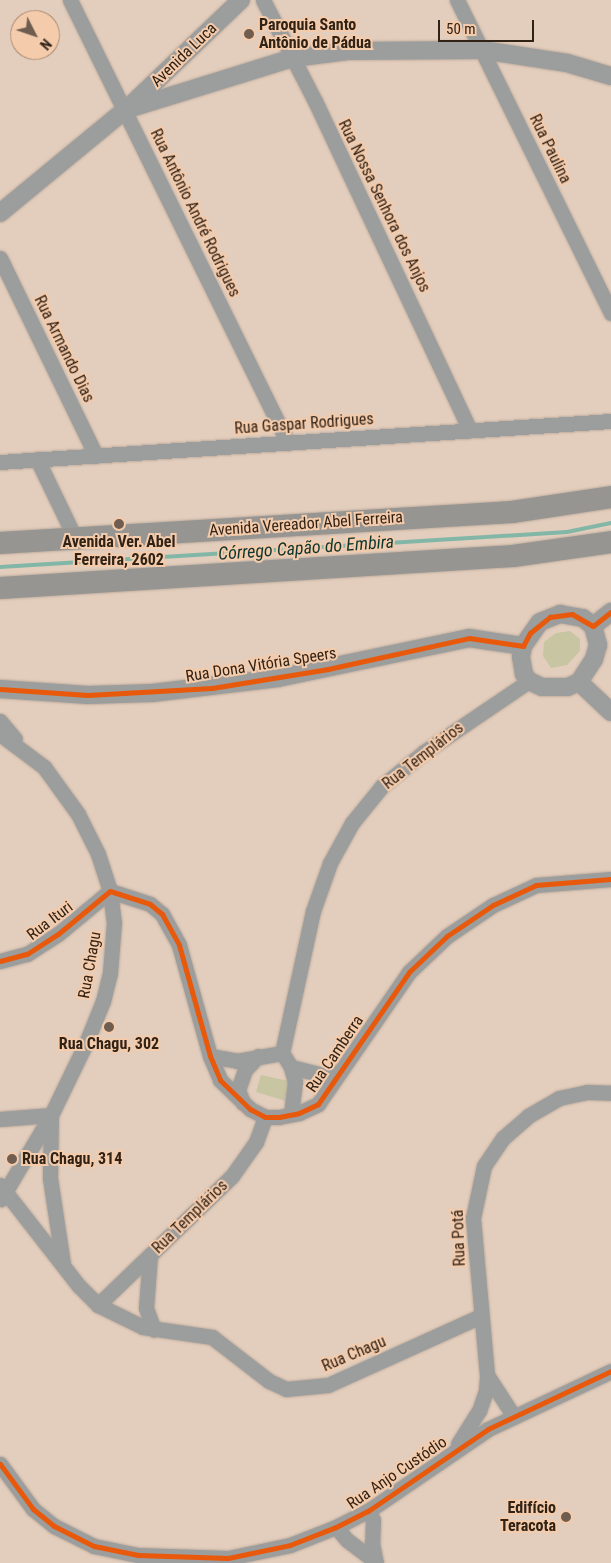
<!DOCTYPE html>
<html>
<head>
<meta charset="utf-8">
<style>
  body { margin:0 }
  #map { position:relative; width:611px; height:1563px; overflow:hidden; background:#e3cdbc; font-family:"Roboto Condensed",sans-serif }
  div>[style] { position:absolute }
  [style*='--x'] { left:calc(var(--x)*1px); top:calc(var(--y)*1px); width:calc(var(--w)*1px); rotate:calc(var(--a)*1deg) }
  .green>* { inset:0; background:#c8c5a2 }
  .stream>* { height:4px; margin:-2px; padding:0 2px; transform-origin:2px; border-radius:2px; background:#82b7a7 }
  .roads { filter:drop-shadow(0 0 1px #bcac9e) drop-shadow(0 0 1px #bcac9e) }
  .minor>* { height:15px; margin:-7.5px; padding:0 7.5px; transform-origin:7.5px; border-radius:7.5px; background:#9c9d9d }
  .tertiary>* { height:18px; margin:-9px; padding:0 9px; transform-origin:9px; border-radius:9px; background:#9c9d9d }
  .primary>* { height:22px; margin:-11px; padding:0 11px; transform-origin:11px; border-radius:11px; background:#969592 }
  .cycleway>* { height:5px; margin:-2.5px; padding:0 2.5px; transform-origin:2.5px; border-radius:2.5px; background:#e8590c }
  .dots>* { width:14px; height:14px; translate:-50% -50%; box-sizing:border-box; border:2px solid #f4cbab; border-radius:50% }
  span { translate:-50% -50%; white-space:nowrap; text-align:center; line-height:1.15; -webkit-text-stroke:4px #f4cbab; paint-order:stroke }
  .poi-label { font-size:16px; color:#312216; font-weight:700 }
  .left { translate:0 -50%; text-align:left }
  .right { translate:-100% -50%; text-align:right }
  .street-label { font-size:16px; color:#312216 }
  .water-label { font-size:18px; color:#0c362f; font-style:italic }
  .north { position:absolute; left:10px; top:10px; width:50px; height:50px; box-sizing:border-box; background:#f4cbab; border:1px solid #a6876f; border-radius:50%; rotate:131deg; font-size:14px; font-weight:700; line-height:20px; text-align:center; color:#312216 }
  .north::after { content:''; display:block; margin:auto; width:18px; height:22px; background:#6f5e50; clip-path:polygon(50% 0,100% 100%,50% 72%,0 100%) }
  .scale { position:absolute; left:438px; top:20px; width:96px; height:22px; box-sizing:border-box; border:2px solid #312216; border-top:0; padding-left:6px; font-size:15px; line-height:18px; white-space:nowrap; color:#312216; -webkit-text-stroke:4px #f4cbab; paint-order:stroke }
</style>
</head>
<body>
<div id="map">
  <div class="green">
    <div style="clip-path:polygon(570px 631px,580px 639px,580px 651px,567px 665px,551px 668px,543px 656px,544px 642px,556px 633px)"></div>
    <div style="clip-path:polygon(261px 1075px,289px 1081px,286px 1101px,256px 1092px)"></div>
  </div>
  <div class="stream">
    <div style="--x:0;--y:567;--w:568;--a:-3.53"></div>
    <div style="--x:567;--y:532;--w:45;--a:-11.6"></div>
  </div>
  <div class="roads">
    <div class="minor">
      <div style="--x:70;--y:0;--w:494;--a:63.8"></div>
      <div style="--x:263;--y:0;--w:114;--a:62.8"></div>
      <div style="--x:315;--y:101;--w:364;--a:64.8"></div>
      <div style="--x:457;--y:0;--w:349;--a:63.8"></div>
      <div style="--x:0;--y:258;--w:220;--a:64.1"></div>
      <div style="--x:37;--y:459;--w:88;--a:64.3"></div>
      <div style="--x:0;--y:462;--w:612;--a:-3.84"></div>
      <div style="--x:0;--y:721;--w:23;--a:50"></div>
      <div style="--x:0;--y:734;--w:55;--a:36.9"></div>
      <div style="--x:44;--y:767;--w:58;--a:54.1"></div>
      <div style="--x:78;--y:814;--w:45;--a:63.4"></div>
      <div style="--x:98;--y:854;--w:39;--a:72"></div>
      <div style="--x:110;--y:891;--w:31;--a:83"></div>
      <div style="--x:114;--y:922;--w:51;--a:94.5"></div>
      <div style="--x:110;--y:973;--w:29;--a:104"></div>
      <div style="--x:103;--y:1001;--w:45;--a:112"></div>
      <div style="--x:86;--y:1043;--w:80;--a:115.9"></div>
      <div style="--x:51;--y:1115;--w:98;--a:120.8"></div>
      <div style="--x:0;--y:961;--w:28;--a:-15"></div>
      <div style="--x:27;--y:954;--w:37;--a:-33"></div>
      <div style="--x:58;--y:934;--w:67;--a:-39.6"></div>
      <div style="--x:110;--y:891;--w:42;--a:18"></div>
      <div style="--x:150;--y:904;--w:16;--a:40"></div>
      <div style="--x:162;--y:914;--w:35;--a:61"></div>
      <div style="--x:179;--y:945;--w:115;--a:74.4"></div>
      <div style="--x:210;--y:1056;--w:26;--a:67"></div>
      <div style="--x:220;--y:1080;--w:42;--a:44"></div>
      <div style="--x:250;--y:1109;--w:17;--a:28"></div>
      <div style="--x:265;--y:1117;--w:14;--a:0"></div>
      <div style="--x:279;--y:1117;--w:20;--a:-11"></div>
      <div style="--x:299;--y:1113;--w:21;--a:-25"></div>
      <div style="--x:318;--y:1104;--w:160;--a:-55.4"></div>
      <div style="--x:409;--y:972;--w:52;--a:-43.5"></div>
      <div style="--x:447;--y:936;--w:55;--a:-34"></div>
      <div style="--x:493;--y:905;--w:47;--a:-24.9"></div>
      <div style="--x:536;--y:885;--w:75;--a:-4.6"></div>
      <div style="--x:282;--y:1053;--w:145;--a:-77.7"></div>
      <div style="--x:313;--y:911;--w:51;--a:-70.5"></div>
      <div style="--x:330;--y:863;--w:46;--a:-61.2"></div>
      <div style="--x:352;--y:823;--w:48;--a:-51"></div>
      <div style="--x:382;--y:786;--w:54;--a:-39"></div>
      <div style="--x:424;--y:752;--w:127;--a:-34.1"></div>
      <div style="--x:210;--y:1056;--w:27;--a:10"></div>
      <div style="--x:237;--y:1061;--w:46;--a:-10.1"></div>
      <div style="--x:282;--y:1053;--w:17;--a:57"></div>
      <div style="--x:291;--y:1067;--w:34;--a:14"></div>
      <div style="--x:324;--y:1075;--w:13;--a:-9"></div>
      <div style="--x:243;--y:1103;--w:14;--a:-111"></div>
      <div style="--x:238;--y:1090;--w:21;--a:-71"></div>
      <div style="--x:245;--y:1070;--w:19;--a:-47"></div>
      <div style="--x:291;--y:1114;--w:32;--a:-83"></div>
      <div style="--x:295;--y:1082;--w:16;--a:-105"></div>
      <div style="--x:0;--y:1119;--w:51;--a:-4.5"></div>
      <div style="--x:51;--y:1115;--w:63;--a:90.9"></div>
      <div style="--x:50;--y:1178;--w:87;--a:81.4"></div>
      <div style="--x:0;--y:1185;--w:128;--a:52"></div>
      <div style="--x:79;--y:1286;--w:27;--a:45"></div>
      <div style="--x:98;--y:1305;--w:50;--a:26.1"></div>
      <div style="--x:143;--y:1327;--w:70;--a:8.2"></div>
      <div style="--x:212;--y:1337;--w:72;--a:37.7"></div>
      <div style="--x:269;--y:1381;--w:19;--a:25"></div>
      <div style="--x:286;--y:1389;--w:42;--a:-5.4"></div>
      <div style="--x:328;--y:1385;--w:168;--a:-24.3"></div>
      <div style="--x:150;--y:1255;--w:53;--a:94.3"></div>
      <div style="--x:146;--y:1308;--w:23;--a:70"></div>
      <div style="--x:98;--y:1305;--w:186;--a:-43.9"></div>
      <div style="--x:232;--y:1176;--w:42;--a:-54.8"></div>
      <div style="--x:256;--y:1142;--w:27;--a:-70"></div>
      <div style="--x:487;--y:1375;--w:48;--a:57"></div>
      <div style="--x:458;--y:1444;--w:39;--a:-58"></div>
      <div style="--x:479;--y:1411;--w:21;--a:-71"></div>
      <div style="--x:486;--y:1391;--w:16;--a:-86"></div>
      <div style="--x:487;--y:1375;--w:158;--a:-95.1"></div>
      <div style="--x:473;--y:1218;--w:53;--a:-78.1"></div>
      <div style="--x:484;--y:1166;--w:34;--a:-56"></div>
      <div style="--x:503;--y:1138;--w:33;--a:-41"></div>
      <div style="--x:528;--y:1116;--w:36;--a:-30"></div>
      <div style="--x:559;--y:1098;--w:29;--a:-12"></div>
      <div style="--x:587;--y:1092;--w:24;--a:2"></div>
      <div style="--x:0;--y:1464;--w:56;--a:53.7"></div>
      <div style="--x:33;--y:1509;--w:27;--a:39"></div>
      <div style="--x:54;--y:1526;--w:45;--a:26.6"></div>
      <div style="--x:94;--y:1546;--w:45;--a:11.6"></div>
      <div style="--x:138;--y:1555;--w:90;--a:1.9"></div>
      <div style="--x:228;--y:1558;--w:63;--a:-11.8"></div>
      <div style="--x:290;--y:1545;--w:49;--a:-21.4"></div>
      <div style="--x:336;--y:1527;--w:36;--a:-27"></div>
      <div style="--x:368;--y:1511;--w:145;--a:-34.3"></div>
      <div style="--x:488;--y:1429;--w:136;--a:-25.2"></div>
      <div style="--x:368;--y:1511;--w:10;--a:61"></div>
      <div style="--x:373;--y:1520;--w:23;--a:92"></div>
      <div style="--x:372;--y:1543;--w:20;--a:79"></div>
      <div style="--x:336;--y:1527;--w:17;--a:50"></div>
      <div style="--x:347;--y:1540;--w:36;--a:37"></div>
    </div>
    <div class="tertiary">
      <div style="--x:131;--y:105;--w:152;--a:-43.7"></div>
      <div style="--x:0;--y:213;--w:162;--a:-39.5"></div>
      <div style="--x:125;--y:110;--w:176;--a:-17.2"></div>
      <div style="--x:293;--y:58;--w:55;--a:-7.3"></div>
      <div style="--x:348;--y:51;--w:134;--a:-0.4"></div>
      <div style="--x:482;--y:50;--w:86;--a:8.7"></div>
      <div style="--x:567;--y:63;--w:46;--a:16.5"></div>
      <div style="--x:560;--y:614;--w:23;--a:10"></div>
      <div style="--x:583;--y:618;--w:13;--a:39"></div>
      <div style="--x:593;--y:626;--w:20;--a:75"></div>
      <div style="--x:598;--y:645;--w:15;--a:106"></div>
      <div style="--x:594;--y:659;--w:27;--a:123"></div>
      <div style="--x:579;--y:682;--w:12;--a:156"></div>
      <div style="--x:568;--y:687;--w:26;--a:180"></div>
      <div style="--x:542;--y:687;--w:14;--a:-155"></div>
      <div style="--x:529;--y:681;--w:9;--a:-126"></div>
      <div style="--x:524;--y:674;--w:17;--a:-100"></div>
      <div style="--x:521;--y:657;--w:11;--a:-80"></div>
      <div style="--x:523;--y:646;--w:29;--a:-55"></div>
      <div style="--x:540;--y:622;--w:22;--a:-22"></div>
      <div style="--x:593;--y:626;--w:23;--a:-38"></div>
      <div style="--x:579;--y:682;--w:44;--a:43.2"></div>
      <div style="--x:0;--y:689;--w:88;--a:3.9"></div>
      <div style="--x:88;--y:695;--w:64;--a:-1.8"></div>
      <div style="--x:152;--y:693;--w:127;--a:-6.8"></div>
      <div style="--x:278;--y:678;--w:195;--a:-11.8"></div>
      <div style="--x:469;--y:638;--w:55;--a:8.4"></div>
    </div>
    <div class="primary">
      <div style="--x:0;--y:543;--w:513;--a:-3.46"></div>
      <div style="--x:512;--y:512;--w:100;--a:-8.6"></div>
      <div style="--x:0;--y:588;--w:514;--a:-3.57"></div>
      <div style="--x:513;--y:556;--w:99;--a:-8.1"></div>
    </div>
  </div>
  <div class="cycleway">
    <div style="--x:0;--y:689;--w:88;--a:3.9"></div>
    <div style="--x:88;--y:695;--w:124;--a:-3.2"></div>
    <div style="--x:212;--y:688;--w:118;--a:-9.3"></div>
    <div style="--x:328;--y:669;--w:144;--a:-12.4"></div>
    <div style="--x:469;--y:638;--w:55;--a:8.4"></div>
    <div style="--x:523;--y:646;--w:15;--a:-62"></div>
    <div style="--x:530;--y:633;--w:26;--a:-39"></div>
    <div style="--x:550;--y:617;--w:22;--a:-8"></div>
    <div style="--x:572;--y:614;--w:24;--a:30"></div>
    <div style="--x:593;--y:626;--w:23;--a:-38"></div>
    <div style="--x:0;--y:961;--w:28;--a:-15"></div>
    <div style="--x:27;--y:954;--w:37;--a:-33"></div>
    <div style="--x:58;--y:934;--w:67;--a:-39.6"></div>
    <div style="--x:110;--y:891;--w:42;--a:18"></div>
    <div style="--x:150;--y:904;--w:16;--a:40"></div>
    <div style="--x:162;--y:914;--w:35;--a:61"></div>
    <div style="--x:179;--y:945;--w:115;--a:74.4"></div>
    <div style="--x:210;--y:1056;--w:26;--a:67"></div>
    <div style="--x:220;--y:1080;--w:42;--a:44"></div>
    <div style="--x:250;--y:1109;--w:17;--a:28"></div>
    <div style="--x:265;--y:1117;--w:14;--a:0"></div>
    <div style="--x:279;--y:1117;--w:20;--a:-11"></div>
    <div style="--x:299;--y:1113;--w:21;--a:-25"></div>
    <div style="--x:318;--y:1104;--w:160;--a:-55.4"></div>
    <div style="--x:409;--y:972;--w:52;--a:-43.5"></div>
    <div style="--x:447;--y:936;--w:55;--a:-34"></div>
    <div style="--x:493;--y:905;--w:47;--a:-24.9"></div>
    <div style="--x:536;--y:885;--w:75;--a:-4.6"></div>
    <div style="--x:0;--y:1464;--w:56;--a:53.7"></div>
    <div style="--x:33;--y:1509;--w:27;--a:39"></div>
    <div style="--x:54;--y:1526;--w:45;--a:26.6"></div>
    <div style="--x:94;--y:1546;--w:45;--a:11.6"></div>
    <div style="--x:138;--y:1555;--w:90;--a:1.9"></div>
    <div style="--x:228;--y:1558;--w:63;--a:-11.8"></div>
    <div style="--x:290;--y:1545;--w:49;--a:-21.4"></div>
    <div style="--x:336;--y:1527;--w:36;--a:-27"></div>
    <div style="--x:368;--y:1511;--w:145;--a:-34.3"></div>
    <div style="--x:488;--y:1429;--w:136;--a:-25.2"></div>
  </div>
  <div class="dots">
    <div style="left:249px;top:34px;background:#6f5e50"></div>
    <div style="left:119px;top:524px;background:#6f5e50"></div>
    <div style="left:109px;top:1027px;background:#6f5e50"></div>
    <div style="left:12px;top:1159px;background:#6f5e50"></div>
    <div style="left:566px;top:1517px;background:#6f5e50"></div>
  </div>
  <div class="poi-label">
    <span class="left" style="left:259px;top:34px">Paroquia Santo<br>Antônio de Pádua</span>
    <span style="left:119px;top:551px">Avenida Ver. Abel<br>Ferreira, 2602</span>
    <span style="left:109px;top:1044px">Rua Chagu, 302</span>
    <span class="left" style="left:22px;top:1159px">Rua Chagu, 314</span>
    <span class="right" style="left:556px;top:1517px">Edifício<br>Teracota</span>
  </div>
  <div class="street-label">
    <span style="left:184px;top:55px;rotate:-44deg">Avenida Luca</span>
    <span style="left:550px;top:149px;rotate:64deg">Rua Paulina</span>
    <span style="left:384px;top:206px;rotate:64deg">Rua Nossa Senhora dos Anjos</span>
    <span style="left:195px;top:213px;rotate:64deg">Rua Antônio André Rodrigues</span>
    <span style="left:64px;top:349px;rotate:64deg">Rua Armando Dias</span>
    <span style="left:304px;top:424px;rotate:-4deg">Rua Gaspar Rodrigues</span>
    <span style="left:306px;top:524px;rotate:-4deg">Avenida Vereador Abel Ferreira</span>
    <span style="left:261px;top:665px;rotate:-9deg">Rua Dona Vitória Speers</span>
    <span style="left:423px;top:756px;rotate:-38deg">Rua Templários</span>
    <span style="left:50px;top:921px;rotate:-37deg">Rua Ituri</span>
    <span style="left:90px;top:965px;rotate:-80deg">Rua Chagu</span>
    <span style="left:335px;top:1054px;rotate:-56deg">Rua Camberra</span>
    <span style="left:190px;top:1217px;rotate:-44deg">Rua Templários</span>
    <span style="left:459px;top:1238px;rotate:-92deg">Rua Potá</span>
    <span style="left:354px;top:1354px;rotate:-23deg">Rua Chagu</span>
    <span style="left:397px;top:1473px;rotate:-34deg">Rua Anjo Custódio</span>
  </div>
  <div class="water-label">
    <span style="left:306px;top:548px;rotate:-4deg">Córrego Capão do Embira</span>
  </div>
  <div class="north">N</div>
  <div class="scale">50 m</div>
</div>
</body>
</html>
